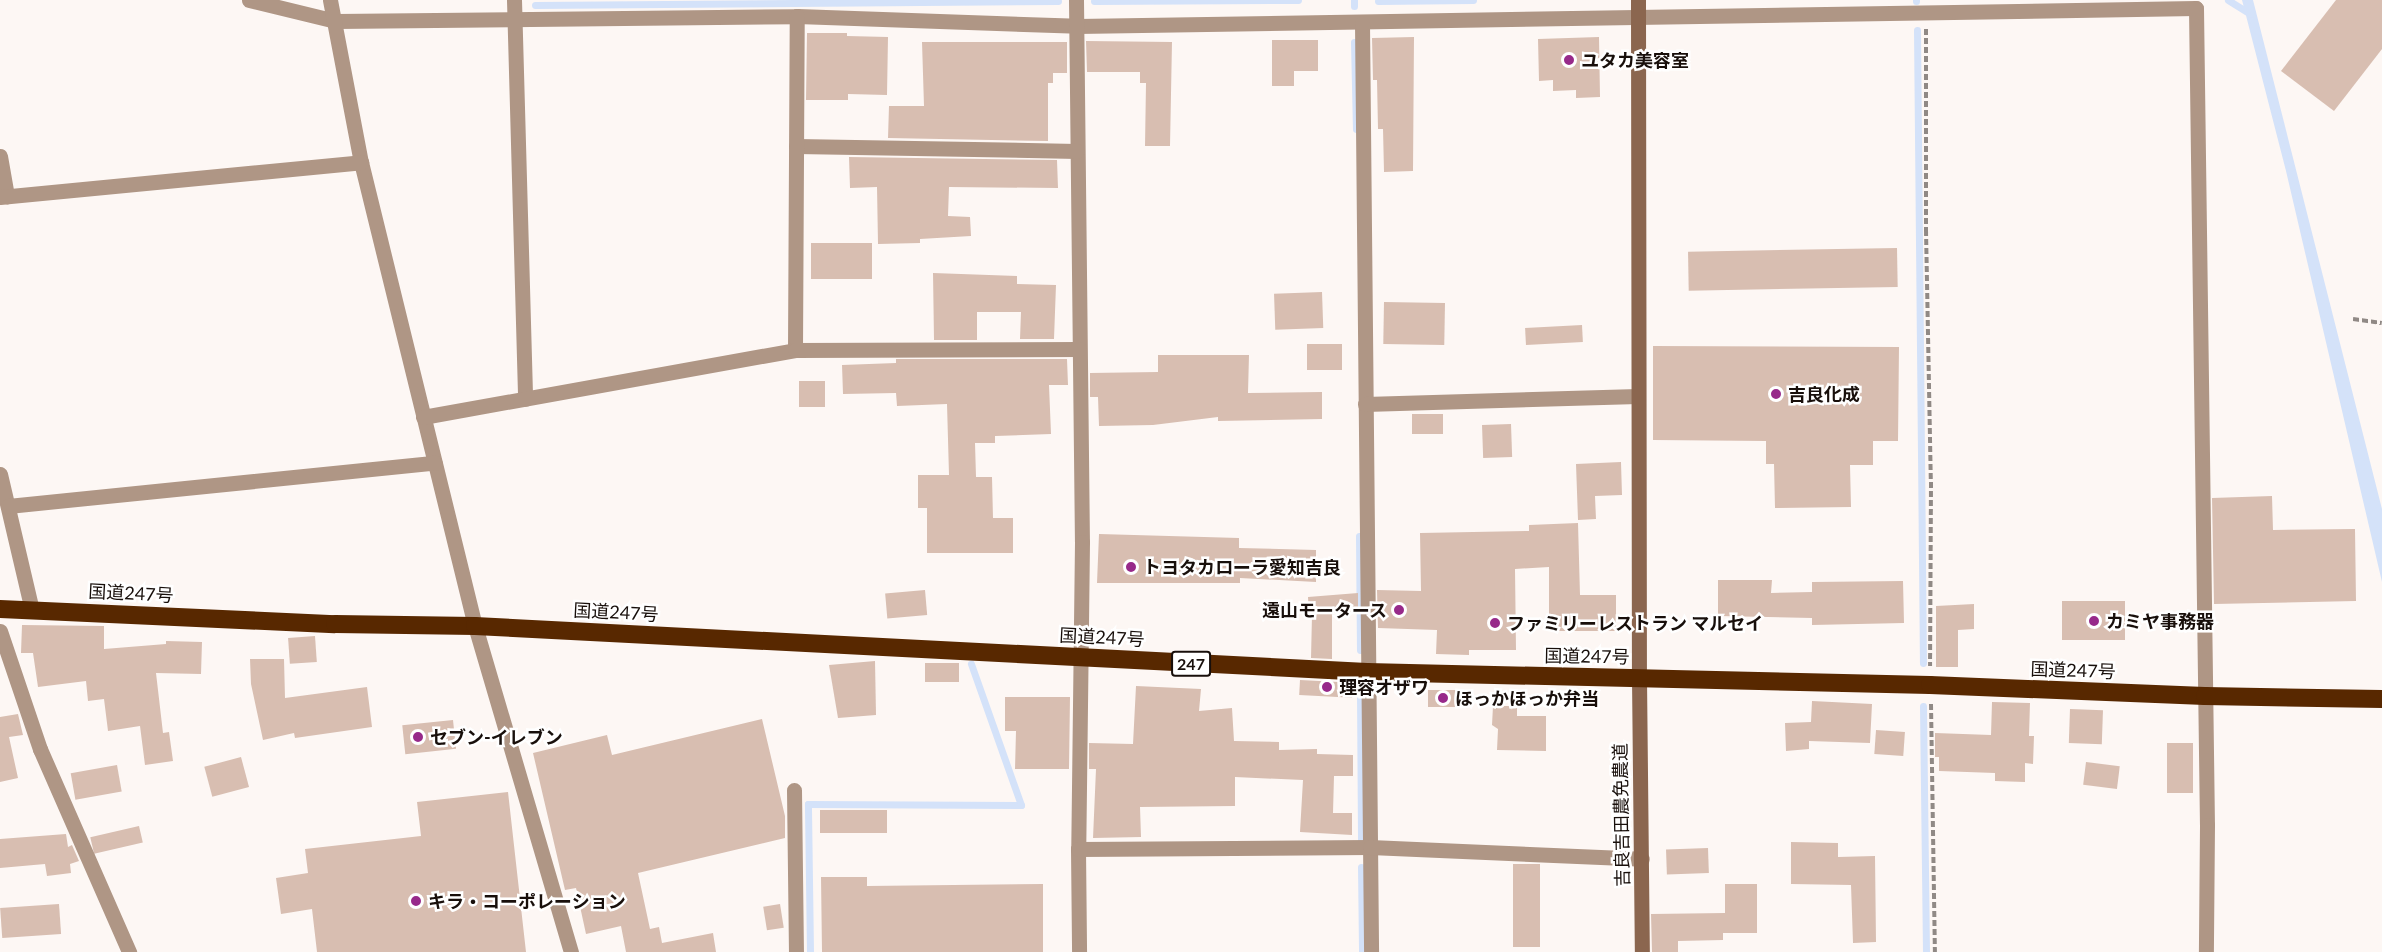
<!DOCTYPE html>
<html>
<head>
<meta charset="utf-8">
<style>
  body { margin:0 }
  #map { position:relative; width:2382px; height:952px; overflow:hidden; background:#fdf7f4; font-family:Lato,"Noto Sans JP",sans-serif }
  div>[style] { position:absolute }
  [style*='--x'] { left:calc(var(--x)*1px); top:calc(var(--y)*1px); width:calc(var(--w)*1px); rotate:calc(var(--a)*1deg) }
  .water>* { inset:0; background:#d4e2f9 }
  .stream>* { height:7px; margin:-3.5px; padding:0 3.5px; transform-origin:3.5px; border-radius:3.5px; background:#d4e2f9 }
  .building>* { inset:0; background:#d8beb1; transform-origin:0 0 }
  .path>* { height:4px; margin-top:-2px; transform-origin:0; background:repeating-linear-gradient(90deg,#908985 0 6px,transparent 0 9px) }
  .street>* { height:15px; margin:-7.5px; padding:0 7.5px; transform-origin:7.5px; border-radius:7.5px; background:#af9685 }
  .secondary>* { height:15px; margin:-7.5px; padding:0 7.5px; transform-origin:7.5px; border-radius:7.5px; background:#8b664f }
  .highway>* { height:18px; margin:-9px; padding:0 9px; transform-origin:9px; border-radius:9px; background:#582800 }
  .dots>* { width:16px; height:16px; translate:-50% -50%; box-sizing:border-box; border:3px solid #fff; border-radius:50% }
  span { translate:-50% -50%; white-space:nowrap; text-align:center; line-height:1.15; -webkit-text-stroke:5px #fff; paint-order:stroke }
  .shield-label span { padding:2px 4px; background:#fff; border:2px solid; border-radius:4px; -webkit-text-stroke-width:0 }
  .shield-label { font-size:16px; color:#180f0b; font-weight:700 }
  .poi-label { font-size:18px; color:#180f0b; font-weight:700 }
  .left { translate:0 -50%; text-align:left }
  .right { translate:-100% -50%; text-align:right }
  .street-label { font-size:18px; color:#180f0b }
</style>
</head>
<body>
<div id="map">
  <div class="water">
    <div style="clip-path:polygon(2242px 0,2253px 0,2382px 509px,2382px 582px,2286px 171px)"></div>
  </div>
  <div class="stream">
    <div style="--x:1354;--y:0;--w:6;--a:90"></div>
    <div style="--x:1916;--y:0;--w:1;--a:90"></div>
    <div style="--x:2228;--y:0;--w:26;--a:32"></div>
    <div style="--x:1094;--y:1;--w:204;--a:-0.3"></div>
    <div style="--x:1378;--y:1;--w:95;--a:-0.6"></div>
    <div style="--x:535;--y:5;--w:523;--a:-0.44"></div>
    <div style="--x:1917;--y:30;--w:633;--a:89.46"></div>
    <div style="--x:1354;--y:42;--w:87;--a:88.7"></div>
    <div style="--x:1359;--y:536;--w:114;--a:89.5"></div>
    <div style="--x:1360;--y:693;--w:150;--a:89.6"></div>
    <div style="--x:1923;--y:706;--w:246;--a:89.3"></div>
    <div style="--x:1361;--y:867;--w:85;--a:89.3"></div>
    <div style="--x:810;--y:952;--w:148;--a:-90.8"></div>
    <div style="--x:808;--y:804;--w:213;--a:0.3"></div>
    <div style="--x:1021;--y:805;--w:150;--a:-109.5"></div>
  </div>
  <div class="building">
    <div style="clip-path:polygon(2336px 0,2382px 0,2382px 49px,2334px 111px,2281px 71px)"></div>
    <div style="clip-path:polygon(807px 33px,847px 33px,847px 36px,888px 37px,887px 95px,848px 94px,848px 100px,806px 100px)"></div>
    <div style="clip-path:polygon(1414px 37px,1413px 171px,1384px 172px,1383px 129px,1378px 129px,1377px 80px,1373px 80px,1372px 38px)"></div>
    <div style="clip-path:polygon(1599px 37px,1600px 97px,1576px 98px,1576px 90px,1553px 91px,1553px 80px,1539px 81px,1538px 39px)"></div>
    <div style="clip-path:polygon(1272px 40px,1318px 40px,1318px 71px,1294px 71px,1294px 86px,1272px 86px)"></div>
    <div style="clip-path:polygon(1086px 41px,1172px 42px,1170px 146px,1145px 146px,1146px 83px,1140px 83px,1140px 72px,1087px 72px)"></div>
    <div style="clip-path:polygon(922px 42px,1067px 42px,1067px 73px,1053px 73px,1053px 83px,1048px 83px,1048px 141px,888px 138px,889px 106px,924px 106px)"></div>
    <div style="clip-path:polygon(849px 157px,1057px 160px,1058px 188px,949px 187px,948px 216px,970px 217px,971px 236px,920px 239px,920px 243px,878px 244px,877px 187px,850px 188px)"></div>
    <div style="left:872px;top:243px;width:36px;height:61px;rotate:90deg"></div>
    <div style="left:1897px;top:248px;width:39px;height:209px;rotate:89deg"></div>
    <div style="clip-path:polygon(933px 273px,1017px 276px,1017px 284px,1056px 285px,1054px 339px,1020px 339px,1021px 312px,977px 312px,977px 340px,934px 340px)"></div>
    <div style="left:1322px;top:292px;width:36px;height:48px;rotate:88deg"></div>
    <div style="left:1384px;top:302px;width:61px;height:42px;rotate:1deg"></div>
    <div style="left:1582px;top:325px;width:17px;height:57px;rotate:87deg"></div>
    <div style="left:1342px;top:344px;width:26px;height:35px;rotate:90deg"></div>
    <div style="clip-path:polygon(1653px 346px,1899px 347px,1898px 441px,1873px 441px,1873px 465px,1850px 465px,1851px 507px,1775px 508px,1774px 464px,1766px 464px,1766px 441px,1653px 440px)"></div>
    <div style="clip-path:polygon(1158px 355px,1249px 355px,1248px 393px,1322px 392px,1322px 419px,1218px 421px,1218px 417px,1153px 425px,1099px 426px,1098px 397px,1090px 397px,1090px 373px,1158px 372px)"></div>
    <div style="clip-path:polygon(896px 359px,1067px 359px,1068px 385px,1049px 385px,1051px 434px,995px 436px,995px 443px,975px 443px,976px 477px,992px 477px,993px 518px,1013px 518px,1013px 553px,927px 553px,927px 508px,918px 508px,918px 475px,949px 475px,947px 404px,897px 406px,896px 393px,843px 394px,842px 365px,896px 363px)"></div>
    <div style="left:799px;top:381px;width:26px;height:26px"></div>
    <div style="left:1412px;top:414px;width:31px;height:20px"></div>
    <div style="left:1511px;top:424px;width:33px;height:29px;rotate:88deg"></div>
    <div style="clip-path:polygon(1621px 462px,1622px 495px,1595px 496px,1596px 519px,1578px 520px,1576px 464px)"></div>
    <div style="clip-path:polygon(2272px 496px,2273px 530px,2355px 529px,2356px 601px,2214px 604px,2212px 498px)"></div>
    <div style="clip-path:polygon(1578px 523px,1580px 595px,1616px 595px,1616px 631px,1549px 631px,1549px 567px,1515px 569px,1516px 650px,1469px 650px,1469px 655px,1436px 654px,1437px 630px,1378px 628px,1377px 590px,1421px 591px,1420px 533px,1529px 531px,1529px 525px)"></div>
    <div style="clip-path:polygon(1099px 534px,1239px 538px,1239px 548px,1316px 550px,1316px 582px,1240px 578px,1240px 583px,1097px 583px)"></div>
    <div style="clip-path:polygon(1718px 580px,1772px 580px,1771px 593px,1812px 592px,1812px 582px,1903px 581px,1904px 623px,1812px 625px,1812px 618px,1718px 616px)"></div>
    <div style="left:925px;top:590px;width:25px;height:40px;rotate:85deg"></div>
    <div style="clip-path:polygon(1358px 593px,1358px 611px,1332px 613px,1332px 659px,1311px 658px,1312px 615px,1309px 615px,1308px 597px)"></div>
    <div style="left:2125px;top:601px;width:39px;height:63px;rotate:90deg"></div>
    <div style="clip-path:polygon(1974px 604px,1974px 629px,1958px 630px,1958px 667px,1936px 667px,1936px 606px)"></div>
    <div style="clip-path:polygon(22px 625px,104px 626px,104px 649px,166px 644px,166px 641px,202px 642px,201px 674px,156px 673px,163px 733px,169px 732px,173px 761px,145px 765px,140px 726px,108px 731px,104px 699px,88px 701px,86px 681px,38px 687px,33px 653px,21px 653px)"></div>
    <div style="left:315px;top:636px;width:26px;height:27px;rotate:86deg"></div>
    <div style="clip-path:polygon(250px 659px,284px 659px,285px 698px,367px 687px,372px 727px,295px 738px,294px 733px,263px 740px,251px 684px)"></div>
    <div style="clip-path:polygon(875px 661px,876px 715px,838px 718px,829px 665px)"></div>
    <div style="left:925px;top:663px;width:34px;height:19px"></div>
    <div style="left:1300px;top:680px;width:53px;height:15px;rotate:3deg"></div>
    <div style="clip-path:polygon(1136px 686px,1201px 689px,1199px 711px,1232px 708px,1234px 741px,1279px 742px,1279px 750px,1317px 749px,1317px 754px,1353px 755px,1353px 776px,1334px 776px,1333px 813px,1352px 813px,1352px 835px,1300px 832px,1303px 780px,1235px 777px,1235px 806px,1140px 807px,1141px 837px,1093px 838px,1096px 769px,1089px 769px,1089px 743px,1133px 744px)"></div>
    <div style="left:1428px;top:690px;width:30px;height:17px"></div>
    <div style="clip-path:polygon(1005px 697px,1070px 697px,1069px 769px,1015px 769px,1016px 731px,1005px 731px)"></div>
    <div style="clip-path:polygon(1812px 701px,1872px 704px,1870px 743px,1809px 741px,1809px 749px,1786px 751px,1785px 723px,1811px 722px)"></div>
    <div style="clip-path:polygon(1992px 702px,2030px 703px,2029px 736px,2034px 736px,2033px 764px,2025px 763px,2025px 782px,1995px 781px,1995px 773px,1939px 771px,1939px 757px,1935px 757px,1935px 733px,1991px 735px)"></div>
    <div style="clip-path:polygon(1493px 706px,1517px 706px,1517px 716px,1546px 716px,1546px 751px,1497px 750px,1498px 729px,1492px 725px)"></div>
    <div style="left:2070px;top:709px;width:33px;height:34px;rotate:2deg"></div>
    <div style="clip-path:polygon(18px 714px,23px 735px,9px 737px,18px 778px,0 782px,0 717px)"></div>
    <div style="clip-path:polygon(762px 719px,785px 816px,785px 838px,638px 873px,650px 929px,659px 927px,662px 943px,713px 933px,716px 952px,626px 952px,621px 926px,586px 934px,576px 888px,565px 890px,533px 753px,607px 735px,612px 755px)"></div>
    <div style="left:453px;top:720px;width:29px;height:51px;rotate:84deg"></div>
    <div style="left:1876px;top:730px;width:29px;height:24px;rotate:4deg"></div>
    <div style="left:2167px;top:743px;width:26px;height:50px"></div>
    <div style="left:241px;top:757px;width:31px;height:38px;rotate:75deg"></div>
    <div style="left:2086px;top:762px;width:34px;height:23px;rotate:7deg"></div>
    <div style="left:117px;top:765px;width:27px;height:47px;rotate:80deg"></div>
    <div style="clip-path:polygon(508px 792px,526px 952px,317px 952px,312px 909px,281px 914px,276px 878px,308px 873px,305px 849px,421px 836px,417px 802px)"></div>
    <div style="left:887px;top:810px;width:23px;height:67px;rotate:90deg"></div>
    <div style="left:139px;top:826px;width:17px;height:50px;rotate:77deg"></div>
    <div style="clip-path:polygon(66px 834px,68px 847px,72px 845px,79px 861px,70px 864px,71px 873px,47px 876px,45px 864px,0 868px,0 839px)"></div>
    <div style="clip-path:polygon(1791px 842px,1838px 843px,1838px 857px,1875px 856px,1876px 942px,1853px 943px,1851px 885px,1791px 884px)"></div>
    <div style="left:1708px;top:848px;width:25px;height:42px;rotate:88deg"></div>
    <div style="left:1540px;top:864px;width:83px;height:27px;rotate:90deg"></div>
    <div style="clip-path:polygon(821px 877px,867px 877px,867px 886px,1043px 884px,1043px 952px,822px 952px)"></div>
    <div style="clip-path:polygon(1725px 884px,1757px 884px,1757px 933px,1723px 933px,1723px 940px,1678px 941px,1678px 952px,1652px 952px,1651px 914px,1725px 913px)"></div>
    <div style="left:59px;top:904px;width:30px;height:59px;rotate:86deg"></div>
    <div style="left:780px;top:904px;width:24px;height:17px;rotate:81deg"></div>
  </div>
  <div class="path">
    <div style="--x:1926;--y:29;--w:201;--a:90"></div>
    <div style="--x:1926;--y:230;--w:252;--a:88.9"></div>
    <div style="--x:1931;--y:482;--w:184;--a:90.3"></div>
    <div style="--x:2353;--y:319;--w:29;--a:8"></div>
    <div style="--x:1931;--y:704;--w:248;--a:89.1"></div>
  </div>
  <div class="street">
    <div style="--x:249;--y:0;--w:89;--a:13.6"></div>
    <div style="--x:336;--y:21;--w:461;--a:-0.6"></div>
    <div style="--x:797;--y:16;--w:280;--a:2"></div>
    <div style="--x:1077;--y:26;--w:1119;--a:-0.92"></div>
    <div style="--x:2196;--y:8;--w:817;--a:89.23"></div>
    <div style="--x:2207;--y:825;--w:127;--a:90.5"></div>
    <div style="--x:330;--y:0;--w:165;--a:79.2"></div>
    <div style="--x:361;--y:162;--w:478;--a:76.2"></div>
    <div style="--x:475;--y:626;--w:340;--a:73.6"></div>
    <div style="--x:514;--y:0;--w:399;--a:88.4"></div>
    <div style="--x:1076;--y:0;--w:542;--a:89.37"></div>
    <div style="--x:1082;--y:542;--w:307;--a:90.7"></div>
    <div style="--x:1078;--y:849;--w:103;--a:89.4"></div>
    <div style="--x:1362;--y:23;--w:929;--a:89.44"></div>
    <div style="--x:796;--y:146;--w:281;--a:1"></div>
    <div style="--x:0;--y:156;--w:41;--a:80.1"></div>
    <div style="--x:0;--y:197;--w:363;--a:-5.5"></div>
    <div style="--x:795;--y:350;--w:334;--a:-89.7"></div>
    <div style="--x:1365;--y:404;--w:273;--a:-1.7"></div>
    <div style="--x:423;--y:417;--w:378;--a:-10.2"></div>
    <div style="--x:795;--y:350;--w:284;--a:-0.2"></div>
    <div style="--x:0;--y:474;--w:140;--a:76.8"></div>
    <div style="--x:8;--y:506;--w:429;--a:-5.8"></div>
    <div style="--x:0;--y:631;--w:125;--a:71.3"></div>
    <div style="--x:40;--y:749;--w:222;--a:66.3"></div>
    <div style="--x:794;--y:790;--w:162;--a:89.3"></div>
    <div style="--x:1078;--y:849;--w:292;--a:-0.4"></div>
    <div style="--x:1370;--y:847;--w:272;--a:2.5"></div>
  </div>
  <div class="secondary">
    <div style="--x:1638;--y:0;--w:678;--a:89.92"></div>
    <div style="--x:1639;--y:678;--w:274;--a:89.4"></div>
  </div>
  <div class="highway">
    <div style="--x:0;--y:609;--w:335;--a:2.6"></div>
    <div style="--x:335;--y:624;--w:140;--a:0.8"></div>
    <div style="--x:475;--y:626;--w:893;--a:2.95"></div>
    <div style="--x:1367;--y:672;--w:563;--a:1.32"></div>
    <div style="--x:1930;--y:685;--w:275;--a:2.3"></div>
    <div style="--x:2205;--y:696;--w:177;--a:1"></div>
  </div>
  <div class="dots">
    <div style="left:1569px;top:60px;background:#97298a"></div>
    <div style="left:1776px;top:394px;background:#97298a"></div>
    <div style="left:1131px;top:567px;background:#97298a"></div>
    <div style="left:1399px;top:610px;background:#97298a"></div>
    <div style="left:2094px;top:621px;background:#97298a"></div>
    <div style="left:1495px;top:623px;background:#97298a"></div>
    <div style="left:1327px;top:687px;background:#97298a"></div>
    <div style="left:1443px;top:698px;background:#97298a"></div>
    <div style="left:418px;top:737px;background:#97298a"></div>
    <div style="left:416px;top:901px;background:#97298a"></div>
  </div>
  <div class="shield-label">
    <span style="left:1191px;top:664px">247</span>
  </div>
  <div class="poi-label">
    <span class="left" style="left:1581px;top:60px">ユタカ美容室</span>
    <span class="left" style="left:1788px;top:394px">吉良化成</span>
    <span class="left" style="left:1143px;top:567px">トヨタカローラ愛知吉良</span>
    <span class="right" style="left:1387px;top:610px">遠山モータース</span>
    <span class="left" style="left:2106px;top:621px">カミヤ事務器</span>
    <span class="left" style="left:1507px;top:623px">ファミリーレストラン マルセイ</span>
    <span class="left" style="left:1339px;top:687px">理容オザワ</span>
    <span class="left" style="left:1455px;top:698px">ほっかほっか弁当</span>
    <span class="left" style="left:430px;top:737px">セブン-イレブン</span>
    <span class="left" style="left:428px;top:901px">キラ・コーポレーション</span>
  </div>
  <div class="street-label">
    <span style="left:131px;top:593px;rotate:3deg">国道247号</span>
    <span style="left:616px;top:612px;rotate:3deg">国道247号</span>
    <span style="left:1102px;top:637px;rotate:3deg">国道247号</span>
    <span style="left:1587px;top:656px;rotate:1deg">国道247号</span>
    <span style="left:2073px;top:670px;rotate:2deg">国道247号</span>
    <span style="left:1621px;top:815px;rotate:-91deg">吉良吉田農免農道</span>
  </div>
</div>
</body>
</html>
